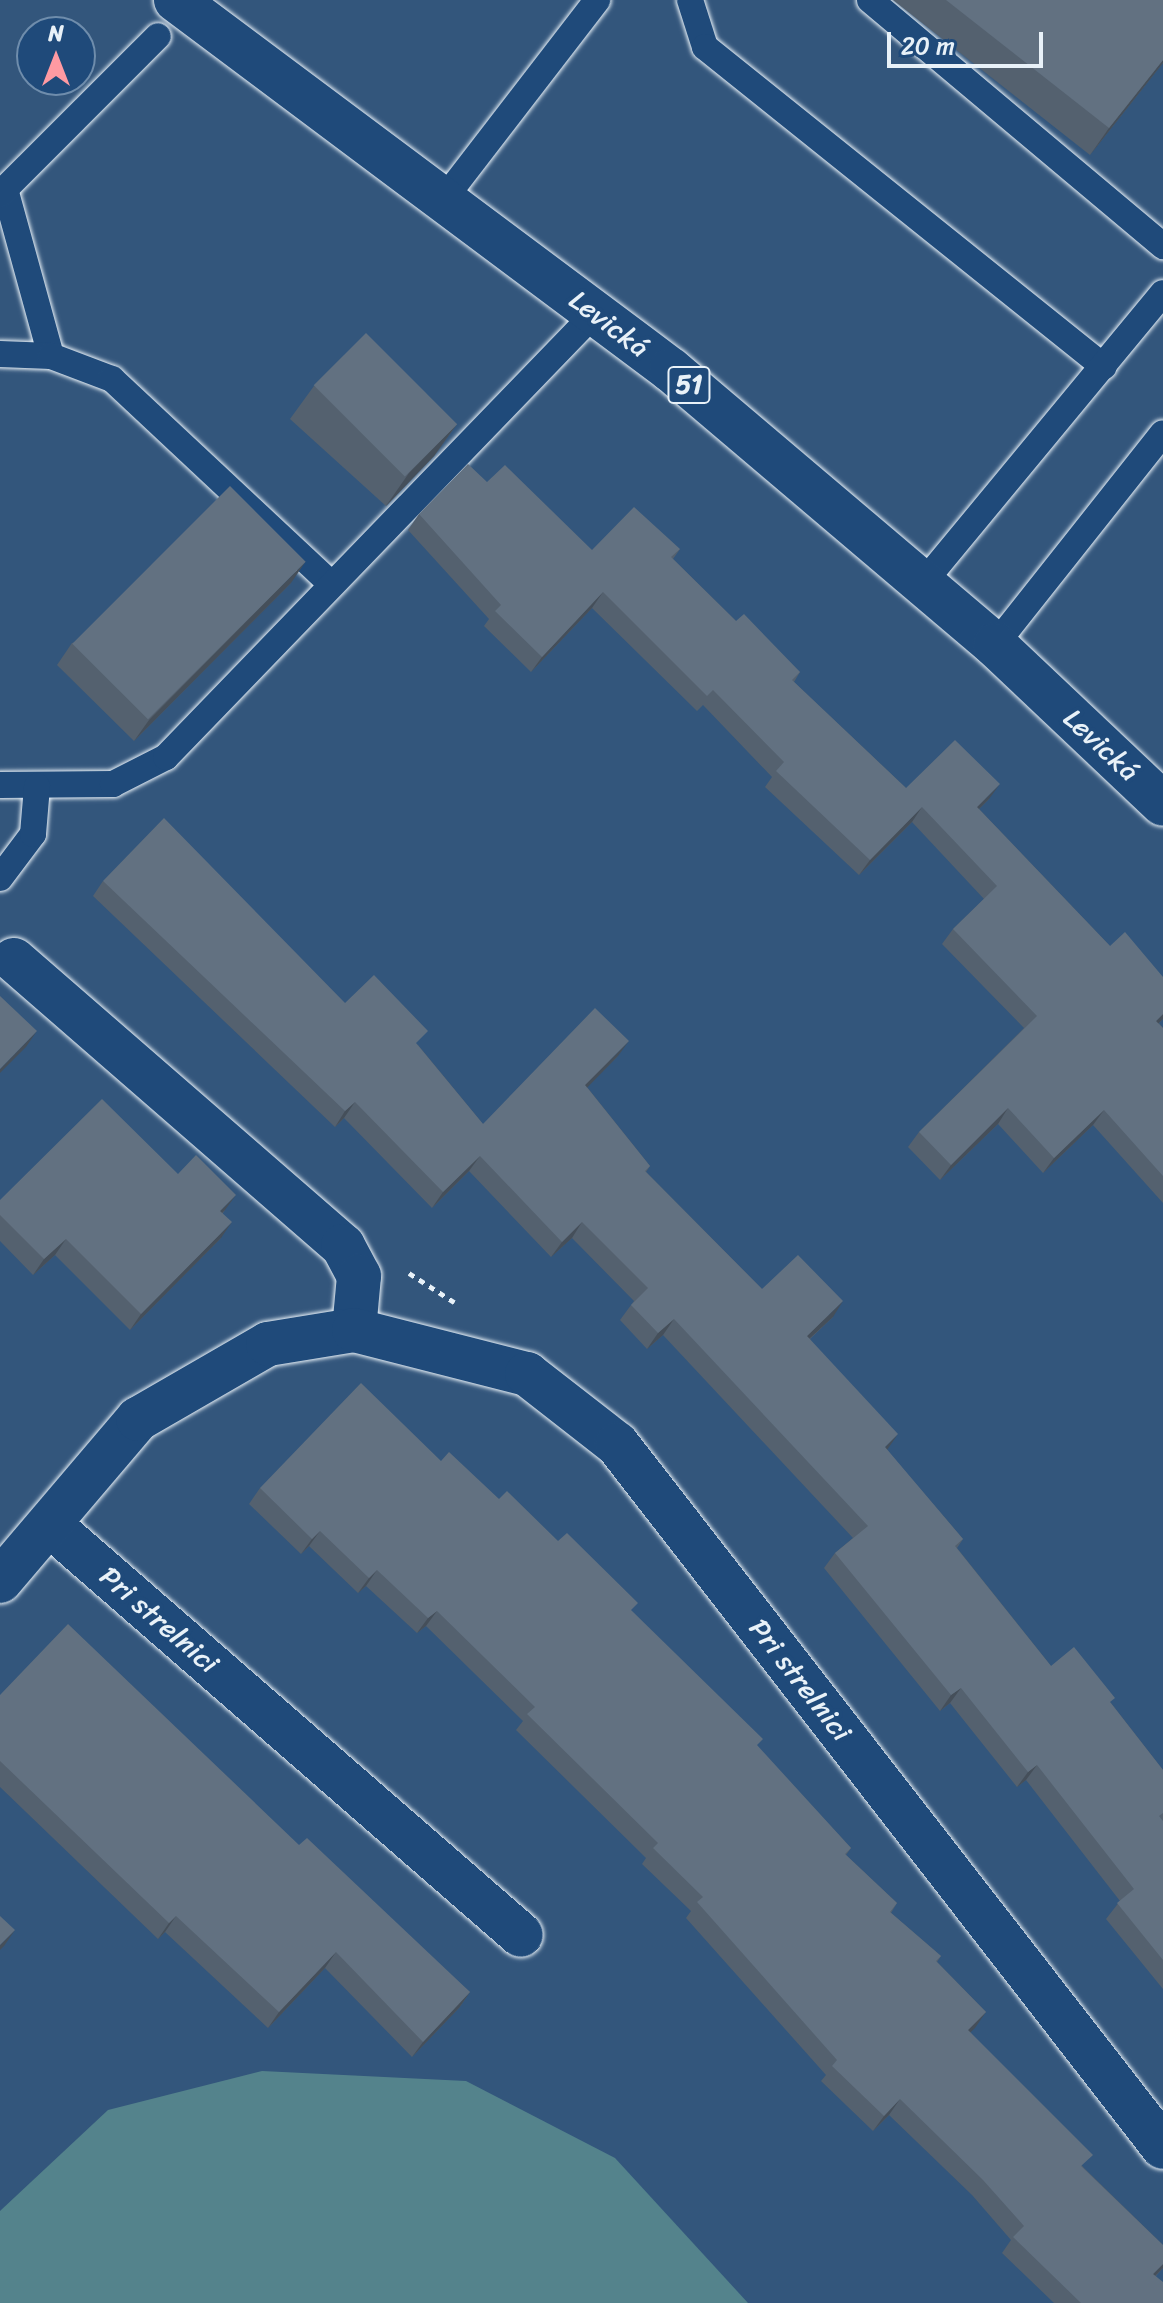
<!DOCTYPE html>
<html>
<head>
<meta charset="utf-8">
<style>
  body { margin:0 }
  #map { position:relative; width:1163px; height:2303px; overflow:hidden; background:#33567c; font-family:Sriracha,sans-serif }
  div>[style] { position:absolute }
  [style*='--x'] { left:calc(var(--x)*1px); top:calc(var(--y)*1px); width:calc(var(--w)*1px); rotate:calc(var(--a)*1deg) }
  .green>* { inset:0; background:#54838c }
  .path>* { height:5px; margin-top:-2.5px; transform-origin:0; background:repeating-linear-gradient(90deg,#e8f1f8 0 6px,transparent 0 12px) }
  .roads { filter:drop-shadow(0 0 2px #e8f1f8) drop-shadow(0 0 2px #e8f1f8) }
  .lane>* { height:26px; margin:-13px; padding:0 13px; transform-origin:13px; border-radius:13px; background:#1f4a7a }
  .street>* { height:44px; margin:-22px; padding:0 22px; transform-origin:22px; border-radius:22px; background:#1f4a7a }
  .primary>* { height:44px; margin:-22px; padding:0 22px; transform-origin:22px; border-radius:22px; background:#1f4a7a }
  .wall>* { inset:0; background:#54616f }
  .shaded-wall>* { inset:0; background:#454f5a }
  .building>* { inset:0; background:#627181; transform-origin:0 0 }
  span { translate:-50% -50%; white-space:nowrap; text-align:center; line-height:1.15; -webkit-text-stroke:8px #1f4a7a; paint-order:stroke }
  .shield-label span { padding:2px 6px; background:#1f4a7a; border:2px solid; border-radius:6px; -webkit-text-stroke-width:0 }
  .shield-label { font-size:26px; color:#e8f1f8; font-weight:700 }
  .street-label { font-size:28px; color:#e8f1f8 }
  .north { position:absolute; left:16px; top:16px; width:80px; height:80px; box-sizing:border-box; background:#1f4a7a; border:2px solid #6f8dac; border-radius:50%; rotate:0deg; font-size:22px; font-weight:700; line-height:32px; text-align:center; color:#e8f1f8 }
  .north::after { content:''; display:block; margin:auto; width:28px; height:36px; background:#ff9aa2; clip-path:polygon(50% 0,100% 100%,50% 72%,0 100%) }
  .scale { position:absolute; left:887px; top:32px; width:156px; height:36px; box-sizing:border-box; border:4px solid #e8f1f8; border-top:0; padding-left:10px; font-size:24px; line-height:28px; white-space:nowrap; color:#e8f1f8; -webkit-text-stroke:6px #1f4a7a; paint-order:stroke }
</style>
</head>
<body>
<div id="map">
  <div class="green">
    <div style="clip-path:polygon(262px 2071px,466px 2081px,615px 2158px,748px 2303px,0 2303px,0 2211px,108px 2110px)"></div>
  </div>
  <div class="path">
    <div style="--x:409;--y:1273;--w:54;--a:32.8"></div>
  </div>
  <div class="roads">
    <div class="lane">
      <div style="--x:690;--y:0;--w:49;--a:72.3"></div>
      <div style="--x:705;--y:47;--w:511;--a:38.73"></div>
      <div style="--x:870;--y:0;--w:383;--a:40"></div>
      <div style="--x:5;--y:189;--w:173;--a:74.6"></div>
      <div style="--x:0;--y:194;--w:223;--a:-45"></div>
      <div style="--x:444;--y:199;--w:251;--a:-52.4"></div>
      <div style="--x:0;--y:354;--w:51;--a:2.2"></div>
      <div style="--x:51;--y:356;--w:65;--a:20.7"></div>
      <div style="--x:112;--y:379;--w:300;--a:43.1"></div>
      <div style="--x:923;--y:583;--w:376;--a:-50.4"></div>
      <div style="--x:995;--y:645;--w:270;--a:-51.6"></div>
      <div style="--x:0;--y:785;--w:113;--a:-0.5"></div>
      <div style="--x:113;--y:784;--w:59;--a:-27"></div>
      <div style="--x:166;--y:757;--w:617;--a:-45.98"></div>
      <div style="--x:0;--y:878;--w:55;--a:-53.1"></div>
      <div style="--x:33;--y:834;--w:48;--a:-85.2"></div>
    </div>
    <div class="street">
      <div style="--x:14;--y:960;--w:436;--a:41"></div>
      <div style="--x:343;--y:1246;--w:34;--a:62"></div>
      <div style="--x:359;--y:1276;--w:54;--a:95.3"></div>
      <div style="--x:50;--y:1525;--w:624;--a:41.04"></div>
      <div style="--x:0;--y:1581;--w:213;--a:-49.6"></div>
      <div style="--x:138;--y:1419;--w:150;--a:-30"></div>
      <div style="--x:268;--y:1344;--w:87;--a:-9.2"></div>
      <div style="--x:354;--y:1330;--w:179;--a:14.3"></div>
      <div style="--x:527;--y:1374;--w:114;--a:37.9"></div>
      <div style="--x:617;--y:1444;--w:890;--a:52.16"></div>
    </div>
    <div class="primary">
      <div style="--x:176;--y:0;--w:618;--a:36.78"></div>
      <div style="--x:671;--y:370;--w:425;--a:40.3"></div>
      <div style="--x:995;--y:645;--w:231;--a:43.4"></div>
    </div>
  </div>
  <div class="wall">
    <div style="clip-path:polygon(893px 0,1163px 0,1163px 63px,1090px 155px)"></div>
    <div style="clip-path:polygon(314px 386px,457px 424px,434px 456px,386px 506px,290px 419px)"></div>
    <div style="clip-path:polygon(487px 482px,592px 550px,680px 549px,673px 559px,736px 621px,800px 672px,794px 682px,906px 788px,989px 799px,979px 809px,1110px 946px,1163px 977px,1163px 1019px,1159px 1023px,1163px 1028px,1163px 1203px,1093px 1125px,1043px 1173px,998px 1124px,940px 1180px,908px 1147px,919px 1132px,1024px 1028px,942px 944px,953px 929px,984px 899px,912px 822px,859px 875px,765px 787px,772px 777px,703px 705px,697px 711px,592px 608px,531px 672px,484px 626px,489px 619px,408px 530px,419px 514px)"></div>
    <div style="clip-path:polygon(291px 583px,134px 741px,57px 665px,72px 643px)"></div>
    <div style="clip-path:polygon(103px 881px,345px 1003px,418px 1045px,483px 1124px,618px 1056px,587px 1087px,650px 1166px,646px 1172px,762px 1289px,833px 1317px,810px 1339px,887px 1450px,963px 1539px,957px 1548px,1051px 1666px,1111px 1703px,1163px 1770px,1163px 1989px,1106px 1919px,1120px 1901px,1026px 1780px,1017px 1787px,950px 1703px,940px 1711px,824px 1568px,835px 1553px,853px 1538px,663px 1335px,647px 1349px,620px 1320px,634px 1301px,572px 1238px,551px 1257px,469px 1171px,432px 1208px,344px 1118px,335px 1127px,93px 896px)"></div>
    <div style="clip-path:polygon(178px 1174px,225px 1210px,223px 1213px,221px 1238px,130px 1330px,55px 1255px,33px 1275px,0 1241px,0 1200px)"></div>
    <div style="clip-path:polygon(441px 1461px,499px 1499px,558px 1541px,632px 1612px,851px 1848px,846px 1855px,897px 1903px,891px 1913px,941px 1956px,937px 1962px,986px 2012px,970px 2032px,1084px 2168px,1163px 2245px,1163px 2268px,1156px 2276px,1163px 2303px,1054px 2303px,1002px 2253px,1011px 2240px,972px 2195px,889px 2115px,873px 2131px,821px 2081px,826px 2075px,686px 1918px,691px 1911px,642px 1864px,646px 1858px,516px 1730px,523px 1721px,426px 1626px,417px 1633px,366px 1586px,358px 1593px,309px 1546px,301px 1554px,249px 1504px,260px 1488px)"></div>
    <div style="clip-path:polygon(0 1695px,299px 1845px,470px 1992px,459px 2008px,412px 2057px,325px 1968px,268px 2028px,165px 1932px,158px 1939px,0 1787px)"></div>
  </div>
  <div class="shaded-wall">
    <div style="clip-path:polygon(1163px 60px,1163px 63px,1090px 155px,1109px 128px)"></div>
    <div style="clip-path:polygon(457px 424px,434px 456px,386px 506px,409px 473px)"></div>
    <div style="clip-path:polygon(306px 561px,291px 583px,134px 741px,149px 720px)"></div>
    <div style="clip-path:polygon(603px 592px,592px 608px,531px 672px,542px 657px)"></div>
    <div style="clip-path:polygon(1000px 784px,989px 799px,966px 822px,977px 807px)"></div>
    <div style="clip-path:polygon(922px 807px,912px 822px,859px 875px,870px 860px)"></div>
    <div style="clip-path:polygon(1163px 1014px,1163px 1019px,1145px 1036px,1156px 1021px)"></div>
    <div style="clip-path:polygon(37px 1031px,26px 1047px,0 1073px,0 1069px)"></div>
    <div style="clip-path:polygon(629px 1041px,618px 1056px,575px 1100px,585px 1085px)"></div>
    <div style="clip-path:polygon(355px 1102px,344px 1118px,335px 1127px,345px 1111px)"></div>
    <div style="clip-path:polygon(1008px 1108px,998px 1124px,940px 1180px,951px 1165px)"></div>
    <div style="clip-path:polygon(1104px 1110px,1093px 1125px,1043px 1173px,1054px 1158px)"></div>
    <div style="clip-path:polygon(480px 1156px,469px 1171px,432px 1208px,443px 1192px)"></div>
    <div style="clip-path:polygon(236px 1195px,225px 1210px,209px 1226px,220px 1211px)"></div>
    <div style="clip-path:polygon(232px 1222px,221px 1238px,130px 1330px,141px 1314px)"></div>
    <div style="clip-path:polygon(582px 1222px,572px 1238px,551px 1257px,562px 1242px)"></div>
    <div style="clip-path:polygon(66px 1239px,55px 1255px,33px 1275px,44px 1259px)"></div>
    <div style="clip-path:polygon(843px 1301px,833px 1317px,796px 1351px,807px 1336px)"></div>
    <div style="clip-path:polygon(674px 1319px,663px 1335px,647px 1349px,658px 1333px)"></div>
    <div style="clip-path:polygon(898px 1434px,887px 1450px,885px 1447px)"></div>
    <div style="clip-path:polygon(320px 1531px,309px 1546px,301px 1554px,312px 1539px)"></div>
    <div style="clip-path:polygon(377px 1570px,366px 1586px,358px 1593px,369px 1578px)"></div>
    <div style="clip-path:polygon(437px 1611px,426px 1626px,417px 1633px,428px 1618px)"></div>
    <div style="clip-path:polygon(961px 1688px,950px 1703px,940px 1711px,951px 1695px)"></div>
    <div style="clip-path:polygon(1037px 1765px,1026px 1780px,1017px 1787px,1028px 1772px)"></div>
    <div style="clip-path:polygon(176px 1916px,165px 1932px,158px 1939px,169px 1923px)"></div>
    <div style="clip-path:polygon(15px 1930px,4px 1946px,0 1950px,0 1945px)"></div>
    <div style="clip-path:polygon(336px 1952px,325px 1968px,268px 2028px,279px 2012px)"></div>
    <div style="clip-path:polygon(470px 1992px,459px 2008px,412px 2057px,423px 2042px)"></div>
    <div style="clip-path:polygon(986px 2012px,975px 2028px,957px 2045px,968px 2030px)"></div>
    <div style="clip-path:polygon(900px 2099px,889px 2115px,873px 2131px,884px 2116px)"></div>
    <div style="clip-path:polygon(1163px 2264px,1163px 2268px,1142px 2289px,1153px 2274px)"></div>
  </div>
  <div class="building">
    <div style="clip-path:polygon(946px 0,1163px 0,1163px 60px,1109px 128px)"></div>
    <div style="left:366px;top:333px;width:129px;height:74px;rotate:45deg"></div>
    <div style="clip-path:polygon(468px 464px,487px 482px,505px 465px,592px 550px,634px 507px,680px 549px,671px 557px,736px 621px,744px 614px,800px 672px,792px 680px,906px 788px,955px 740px,1000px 784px,977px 807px,1110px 946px,1125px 932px,1163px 977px,1163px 1014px,1156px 1021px,1163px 1028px,1163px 1176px,1104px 1110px,1054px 1158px,1008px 1108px,951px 1165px,919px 1132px,1037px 1016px,953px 929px,997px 886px,922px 807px,870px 860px,776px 771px,784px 762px,713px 690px,707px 696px,603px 592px,542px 657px,495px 611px,501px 605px,419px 514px)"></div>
    <div style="left:230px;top:486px;width:107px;height:223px;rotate:45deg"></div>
    <div style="clip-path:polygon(164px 818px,345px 1003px,374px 975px,428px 1031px,416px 1043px,483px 1124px,595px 1008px,629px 1041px,585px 1085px,650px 1166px,645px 1171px,762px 1289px,798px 1255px,843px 1301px,807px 1336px,898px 1434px,885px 1447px,963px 1539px,955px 1546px,1051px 1666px,1074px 1647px,1115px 1698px,1110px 1702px,1163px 1770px,1163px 1813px,1159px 1816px,1163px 1821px,1163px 1960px,1117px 1903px,1134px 1889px,1037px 1765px,1028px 1772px,961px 1688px,951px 1695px,835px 1553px,868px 1526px,674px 1319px,658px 1333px,631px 1305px,648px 1288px,582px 1222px,562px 1242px,480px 1156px,443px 1192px,355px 1102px,345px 1111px,103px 881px)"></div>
    <div style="clip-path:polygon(0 996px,37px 1031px,0 1069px)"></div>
    <div style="clip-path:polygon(102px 1099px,178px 1174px,196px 1155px,236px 1195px,220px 1211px,232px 1222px,141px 1314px,66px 1239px,44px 1259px,0 1215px,0 1200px)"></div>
    <div style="clip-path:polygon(361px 1383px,441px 1461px,449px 1452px,499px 1499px,507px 1491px,558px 1541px,567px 1533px,638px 1603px,631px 1610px,763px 1739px,757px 1745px,851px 1848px,845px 1854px,897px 1903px,890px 1912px,941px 1956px,936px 1961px,986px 2012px,968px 2030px,1093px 2155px,1081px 2166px,1163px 2245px,1163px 2264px,1153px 2274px,1163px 2282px,1163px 2303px,1081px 2303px,1013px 2237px,1024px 2226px,983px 2180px,900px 2099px,884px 2116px,832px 2066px,837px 2060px,697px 1902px,703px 1897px,653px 1848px,658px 1843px,527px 1714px,535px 1707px,437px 1611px,428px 1618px,377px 1570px,369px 1578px,320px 1531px,312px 1539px,260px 1488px)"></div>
    <div style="clip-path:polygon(68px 1624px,299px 1845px,307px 1838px,470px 1992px,423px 2042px,336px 1952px,279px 2012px,176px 1916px,169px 1923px,0 1761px,0 1695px)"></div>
    <div style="clip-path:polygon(0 1916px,15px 1930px,0 1945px)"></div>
  </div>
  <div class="shield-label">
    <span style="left:689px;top:385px">51</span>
  </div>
  <div class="street-label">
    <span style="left:609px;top:324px;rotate:37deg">Levická</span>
    <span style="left:1101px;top:745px;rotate:43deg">Levická</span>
    <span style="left:159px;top:1620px;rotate:41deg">Pri strelnici</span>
    <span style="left:800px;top:1680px;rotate:52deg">Pri strelnici</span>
  </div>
  <div class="north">N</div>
  <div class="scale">20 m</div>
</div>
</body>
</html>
